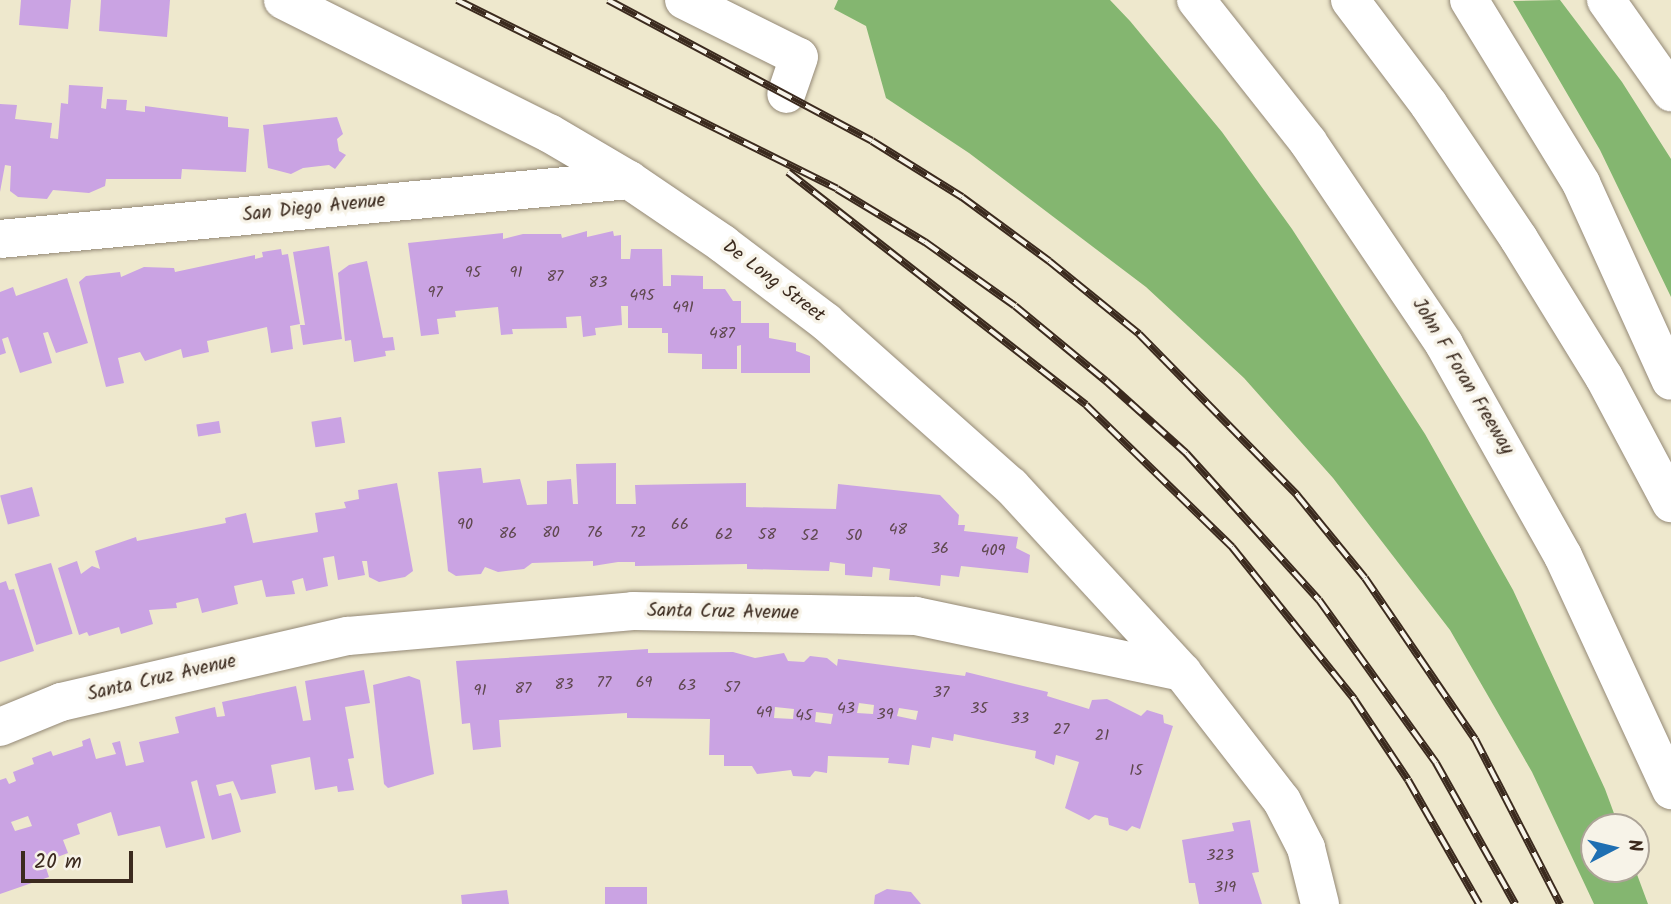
<!DOCTYPE html>
<html>
<head>
<meta charset="utf-8">
<style>
  body { margin:0 }
  #map { position:relative; width:1671px; height:904px; overflow:hidden; background:#eee8cd; font-family:Kalam,sans-serif }
  div>[style] { position:absolute }
  [style*='--x'] { left:calc(var(--x)*1px); top:calc(var(--y)*1px); width:calc(var(--w)*1px); rotate:calc(var(--a)*1deg) }
  .forest>* { inset:0; background:#84b670 }
  .building>* { inset:0; background:#caa3e3; transform-origin:0 0 }
  .roads { filter:drop-shadow(0 0 2px #948976) drop-shadow(0 0 2px #948976) }
  .minor>* { height:38px; margin:-19px; padding:0 19px; transform-origin:19px; border-radius:19px; background:#fff }
  .highway>* { height:38px; margin:-19px; padding:0 19px; transform-origin:19px; border-radius:19px; background:#fff }
  .rail>* { height:8px; margin-top:-4px; transform-origin:0; background:repeating-linear-gradient(90deg,#f7f3e8 0 16px,#3b2a1e 0 32px); box-sizing:border-box; border-block:2px solid #3b2a1e }
  span { translate:-50% -50%; white-space:nowrap; text-align:center; line-height:1.15; -webkit-text-stroke:7px #f7f3e8; paint-order:stroke }
  .number-label { font-size:16px; color:#5f484f }
  .number-label span { -webkit-text-stroke-width:0 }
  .street-label { font-size:19px; color:#3b2a1e }
  .north { position:absolute; left:1580px; top:813px; width:70px; height:70px; box-sizing:border-box; background:#f7f3e8; border:2px solid #aca397; border-radius:50%; rotate:83deg; font-size:19px; font-weight:700; line-height:28px; text-align:center; color:#3b2a1e }
  .north::after { content:''; display:block; margin:auto; width:24px; height:32px; background:#1f6fb2; clip-path:polygon(50% 0,100% 100%,50% 72%,0 100%) }
  .scale { position:absolute; left:21px; top:851px; width:112px; height:32px; box-sizing:border-box; border:4px solid #3b2a1e; border-top:0; padding-left:9px; font-size:21px; line-height:24px; white-space:nowrap; color:#3b2a1e; -webkit-text-stroke:5px #f7f3e8; paint-order:stroke }
</style>
</head>
<body>
<div id="map">
  <div class="forest">
    <div style="clip-path:polygon(838px 0,1110px 0,1130px 21px,1222px 132px,1292px 229px,1425px 434px,1513px 590px,1605px 789px,1619px 827px,1594px 827px,1594px 869px,1635px 869px,1648px 904px,1594px 904px,1532px 772px,1450px 630px,1333px 478px,1244px 378px,1146px 287px,969px 153px,886px 98px,866px 26px,834px 9px)"></div>
    <div style="clip-path:polygon(1560px 0,1622px 82px,1671px 159px,1671px 297px,1600px 150px,1513px 1px)"></div>
  </div>
  <div class="building">
    <div style="clip-path:polygon(21px 0,71px 0,68px 29px,19px 25px)"></div>
    <div style="clip-path:polygon(101px 0,170px 0,167px 37px,99px 31px)"></div>
    <div style="clip-path:polygon(69px 85px,103px 87px,101px 108px,106px 109px,107px 99px,127px 100px,126px 110px,145px 112px,145px 106px,228px 117px,228px 127px,249px 129px,246px 172px,182px 169px,181px 179px,106px 179px,105px 186px,89px 193px,53px 190px,47px 199px,18px 197px,10px 191px,11px 166px,5px 165px,0 192px,0 104px,17px 105px,15px 119px,52px 123px,50px 138px,58px 139px,61px 103px,68px 104px)"></div>
    <div style="clip-path:polygon(337px 117px,343px 134px,337px 139px,339px 151px,346px 155px,335px 169px,329px 165px,303px 168px,291px 174px,268px 168px,263px 125px)"></div>
    <div style="clip-path:polygon(587px 231px,587px 237px,613px 231px,614px 236px,621px 235px,621px 259px,630px 259px,631px 249px,662px 249px,663px 286px,671px 286px,671px 275px,703px 276px,703px 289px,725px 289px,733px 301px,741px 301px,741px 323px,769px 323px,769px 338px,796px 343px,796px 351px,810px 356px,810px 373px,741px 373px,741px 345px,737px 346px,737px 369px,702px 369px,702px 354px,668px 353px,668px 333px,662px 333px,662px 328px,628px 328px,628px 306px,621px 306px,622px 325px,595px 328px,596px 335px,583px 337px,581px 316px,566px 317px,567px 328px,512px 329px,513px 334px,501px 335px,498px 307px,455px 311px,456px 317px,437px 319px,439px 334px,421px 336px,408px 243px,503px 233px,503px 239px,523px 234px,561px 234px,562px 238px)"></div>
    <div style="clip-path:polygon(329px 246px,342px 339px,303px 345px,300px 325px,305px 325px,293px 252px)"></div>
    <div style="clip-path:polygon(281px 249px,282px 255px,288px 254px,300px 324px,290px 326px,293px 349px,271px 353px,267px 327px,207px 341px,209px 352px,183px 358px,181px 349px,145px 361px,140px 352px,118px 358px,124px 383px,106px 387px,79px 282px,86px 276px,120px 272px,121px 277px,144px 267px,174px 268px,175px 272px,255px 255px,255px 259px,263px 257px,262px 252px)"></div>
    <div style="clip-path:polygon(367px 261px,383px 338px,393px 337px,395px 350px,385px 351px,386px 356px,354px 362px,351px 340px,345px 341px,338px 273px,349px 265px)"></div>
    <div style="clip-path:polygon(67px 278px,88px 343px,56px 353px,48px 332px,43px 333px,52px 363px,20px 373px,8px 337px,2px 339px,6px 353px,0 355px,0 292px,13px 287px,16px 296px)"></div>
    <div style="left:341px;top:417px;width:26px;height:30px;rotate:81deg"></div>
    <div style="left:219px;top:421px;width:12px;height:23px;rotate:81deg"></div>
    <div style="clip-path:polygon(616px 463px,616px 504px,636px 504px,635px 485px,746px 483px,746px 507px,836px 509px,838px 484px,940px 495px,959px 515px,958px 525px,965px 525px,964px 531px,1018px 537px,1016px 548px,1030px 555px,1028px 573px,961px 566px,959px 577px,941px 575px,940px 586px,889px 580px,890px 569px,873px 567px,872px 577px,845px 575px,845px 564px,830px 562px,829px 571px,747px 569px,747px 564px,635px 566px,635px 562px,618px 562px,593px 566px,593px 561px,532px 563px,524px 569px,498px 572px,485px 567px,481px 574px,456px 576px,448px 571px,438px 472px,481px 468px,483px 483px,520px 479px,527px 505px,547px 504px,547px 481px,571px 479px,573px 504px,578px 504px,576px 464px)"></div>
    <div style="clip-path:polygon(397px 483px,413px 571px,405px 577px,379px 582px,369px 577px,367px 561px,362px 561px,365px 575px,338px 580px,334px 556px,323px 558px,328px 586px,306px 591px,303px 578px,292px 581px,295px 594px,266px 597px,262px 580px,234px 586px,238px 604px,202px 613px,198px 598px,176px 603px,177px 608px,149px 610px,153px 624px,121px 634px,119px 627px,89px 636px,87px 632px,79px 635px,58px 568px,77px 561px,81px 574px,92px 566px,100px 569px,95px 551px,136px 537px,137px 541px,226px 523px,225px 518px,246px 513px,253px 543px,318px 532px,315px 513px,346px 508px,344px 502px,359px 499px,358px 490px)"></div>
    <div style="left:32px;top:487px;width:30px;height:33px;rotate:75deg"></div>
    <div style="left:51px;top:563px;width:74px;height:38px;rotate:73deg"></div>
    <div style="clip-path:polygon(6px 581px,9px 590px,14px 589px,34px 651px,0 662px,0 583px)"></div>
    <div style="clip-path:polygon(evenodd,648px 649px,648px 653px,733px 652px,755px 658px,784px 653px,788px 661px,804px 662px,810px 656px,827px 658px,837px 666px,838px 659px,965px 676px,966px 672px,1048px 692px,1047px 696px,1089px 709px,1092px 700px,1107px 699px,1141px 716px,1147px 710px,1163px 715px,1164px 723px,1173px 726px,1140px 829px,1132px 826px,1127px 831px,1109px 825px,1108px 818px,1095px 815px,1089px 820px,1065px 808px,1079px 762px,1056px 755px,1054px 765px,1035px 758px,1036px 751px,954px 734px,953px 741px,932px 737px,930px 748px,912px 745px,909px 765px,888px 763px,889px 758px,828px 756px,827px 773px,815px 771px,810px 777px,793px 776px,791px 770px,757px 774px,752px 766px,724px 766px,724px 755px,709px 755px,710px 719px,627px 718px,627px 713px,499px 720px,501px 747px,473px 750px,470px 723px,462px 724px,456px 661px,648px 649px,859px 703px,874px 705px,873px 714px,857px 713px,859px 703px,648px 649px,775px 707px,794px 709px,793px 719px,774px 718px,775px 707px,648px 649px,899px 708px,918px 711px,916px 720px,897px 716px,899px 708px,648px 649px,816px 712px,833px 714px,831px 724px,815px 722px,816px 712px)"></div>
    <div style="clip-path:polygon(evenodd,364px 670px,370px 703px,345px 707px,354px 758px,348px 759px,354px 790px,338px 792px,337px 786px,315px 790px,310px 757px,271px 765px,276px 793px,241px 800px,233px 781px,216px 785px,219px 796px,231px 793px,241px 832px,212px 840px,197px 780px,191px 782px,205px 838px,166px 848px,160px 826px,118px 836px,111px 812px,77px 824px,80px 834px,63px 840px,68px 853px,44px 862px,49px 877px,0 894px,0 780px,6px 778px,9px 784px,16px 781px,13px 772px,34px 764px,32px 758px,51px 751px,53px 756px,83px 746px,82px 741px,90px 738px,96px 759px,116px 754px,112px 743px,120px 741px,126px 766px,144px 762px,139px 742px,179px 733px,175px 717px,215px 707px,217px 717px,225px 716px,222px 702px,296px 686px,303px 721px,311px 720px,305px 681px,364px 670px,28px 816px,32px 826px,15px 831px,11px 822px,28px 816px)"></div>
    <div style="clip-path:polygon(409px 676px,420px 680px,434px 774px,388px 788px,384px 784px,373px 685px)"></div>
    <div style="clip-path:polygon(1250px 820px,1259px 872px,1252px 873px,1262px 904px,1199px 904px,1195px 883px,1189px 883px,1182px 840px,1234px 831px,1232px 823px)"></div>
    <div style="left:647px;top:887px;width:17px;height:42px;rotate:90deg"></div>
    <div style="clip-path:polygon(887px 889px,911px 892px,921px 904px,874px 904px,875px 895px)"></div>
    <div style="clip-path:polygon(507px 890px,509px 904px,462px 904px,461px 895px)"></div>
  </div>
  <div class="roads">
    <div class="minor">
      <div style="--x:283;--y:0;--w:297;--a:26.6"></div>
      <div style="--x:549;--y:133;--w:93;--a:30.4"></div>
      <div style="--x:629;--y:180;--w:114;--a:34.2"></div>
      <div style="--x:723;--y:244;--w:129;--a:37.1"></div>
      <div style="--x:826;--y:322;--w:247;--a:41.6"></div>
      <div style="--x:1011;--y:486;--w:253;--a:47.4"></div>
      <div style="--x:684;--y:0;--w:128;--a:26.4"></div>
      <div style="--x:799;--y:57;--w:39;--a:109"></div>
      <div style="--x:1606;--y:0;--w:113;--a:54.8"></div>
      <div style="--x:0;--y:239;--w:632;--a:-5.36"></div>
      <div style="--x:0;--y:727;--w:66;--a:-22.3"></div>
      <div style="--x:61;--y:702;--w:294;--a:-13"></div>
      <div style="--x:348;--y:636;--w:286;--a:-5"></div>
      <div style="--x:633;--y:611;--w:283;--a:1"></div>
      <div style="--x:916;--y:616;--w:272;--a:11.9"></div>
      <div style="--x:1182;--y:672;--w:163;--a:52.2"></div>
      <div style="--x:1282;--y:801;--w:53;--a:62.9"></div>
      <div style="--x:1306;--y:848;--w:58;--a:76"></div>
    </div>
    <div class="highway">
      <div style="--x:1196;--y:0;--w:181;--a:51.7"></div>
      <div style="--x:1308;--y:142;--w:244;--a:56"></div>
      <div style="--x:1444;--y:344;--w:243;--a:60.7"></div>
      <div style="--x:1563;--y:556;--w:258;--a:65.2"></div>
      <div style="--x:1350;--y:0;--w:131;--a:53"></div>
      <div style="--x:1429;--y:105;--w:161;--a:56.1"></div>
      <div style="--x:1519;--y:239;--w:162;--a:58.4"></div>
      <div style="--x:1604;--y:377;--w:143;--a:62"></div>
      <div style="--x:1469;--y:0;--w:215;--a:58.5"></div>
      <div style="--x:1581;--y:183;--w:217;--a:65.6"></div>
    </div>
  </div>
  <div class="rail">
    <div style="--x:457;--y:0;--w:424;--a:26.4"></div>
    <div style="--x:837;--y:189;--w:103;--a:31.1"></div>
    <div style="--x:925;--y:242;--w:110;--a:35.4"></div>
    <div style="--x:1015;--y:306;--w:118;--a:39.5"></div>
    <div style="--x:1106;--y:381;--w:108;--a:42"></div>
    <div style="--x:1186;--y:453;--w:198;--a:47.9"></div>
    <div style="--x:1319;--y:600;--w:201;--a:54.3"></div>
    <div style="--x:1436;--y:763;--w:162;--a:60.7"></div>
    <div style="--x:608;--y:0;--w:299;--a:28.1"></div>
    <div style="--x:872;--y:141;--w:106;--a:31.9"></div>
    <div style="--x:962;--y:197;--w:108;--a:36.3"></div>
    <div style="--x:1049;--y:261;--w:116;--a:39"></div>
    <div style="--x:1139;--y:334;--w:226;--a:45.5"></div>
    <div style="--x:1297;--y:495;--w:107;--a:50.7"></div>
    <div style="--x:1365;--y:578;--w:195;--a:55.7"></div>
    <div style="--x:1475;--y:739;--w:186;--a:62.7"></div>
    <div style="--x:788;--y:172;--w:378;--a:38"></div>
    <div style="--x:1086;--y:405;--w:204;--a:44.2"></div>
    <div style="--x:1232;--y:547;--w:195;--a:51.2"></div>
    <div style="--x:1354;--y:699;--w:97;--a:56.3"></div>
    <div style="--x:1408;--y:780;--w:143;--a:60.2"></div>
  </div>
  <div class="number-label">
    <span style="left:473px;top:273px">95</span>
    <span style="left:516px;top:273px">91</span>
    <span style="left:555px;top:277px">87</span>
    <span style="left:598px;top:283px">83</span>
    <span style="left:435px;top:293px">97</span>
    <span style="left:642px;top:296px">495</span>
    <span style="left:683px;top:308px">491</span>
    <span style="left:722px;top:334px">487</span>
    <span style="left:465px;top:525px">90</span>
    <span style="left:680px;top:525px">66</span>
    <span style="left:898px;top:530px">48</span>
    <span style="left:551px;top:533px">80</span>
    <span style="left:595px;top:533px">76</span>
    <span style="left:638px;top:533px">72</span>
    <span style="left:508px;top:534px">86</span>
    <span style="left:724px;top:535px">62</span>
    <span style="left:767px;top:535px">58</span>
    <span style="left:810px;top:536px">52</span>
    <span style="left:854px;top:536px">50</span>
    <span style="left:940px;top:549px">36</span>
    <span style="left:993px;top:551px">409</span>
    <span style="left:604px;top:683px">77</span>
    <span style="left:644px;top:683px">69</span>
    <span style="left:564px;top:685px">83</span>
    <span style="left:687px;top:686px">63</span>
    <span style="left:732px;top:688px">57</span>
    <span style="left:523px;top:689px">87</span>
    <span style="left:480px;top:691px">91</span>
    <span style="left:941px;top:693px">37</span>
    <span style="left:846px;top:709px">43</span>
    <span style="left:979px;top:709px">35</span>
    <span style="left:764px;top:713px">49</span>
    <span style="left:885px;top:715px">39</span>
    <span style="left:804px;top:716px">45</span>
    <span style="left:1020px;top:719px">33</span>
    <span style="left:1061px;top:730px">27</span>
    <span style="left:1102px;top:736px">21</span>
    <span style="left:1136px;top:771px">15</span>
    <span style="left:1220px;top:856px">323</span>
    <span style="left:1225px;top:888px">319</span>
  </div>
  <div class="street-label">
    <span style="left:314px;top:209px;rotate:-6deg">San Diego Avenue</span>
    <span style="left:773px;top:282px;rotate:37deg">De Long Street</span>
    <span style="left:1462px;top:377px;rotate:59deg">John F Foran Freeway</span>
    <span style="left:723px;top:613px;rotate:1deg">Santa Cruz Avenue</span>
    <span style="left:162px;top:679px;rotate:-13deg">Santa Cruz Avenue</span>
  </div>
  <div class="north">N</div>
  <div class="scale">20 m</div>
</div>
</body>
</html>
